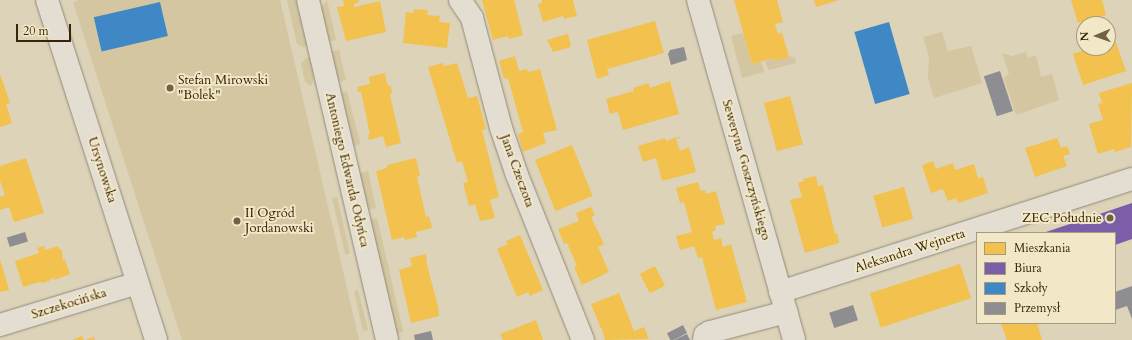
<!DOCTYPE html>
<html>
<head>
<meta charset="utf-8">
<style>
  body { margin:0 }
  #map { position:relative; width:1132px; height:340px; overflow:hidden; background:#dcd3b8; font-family:Cardo,serif }
  div>[style] { position:absolute }
  [style*='--x'] { left:calc(var(--x)*1px); top:calc(var(--y)*1px); width:calc(var(--w)*1px); rotate:calc(var(--a)*1deg) }
  .green>* { inset:0; background:#d3c6a1; transform-origin:0 0 }
  .homes>* { inset:0; background:#f2c14e; transform-origin:0 0 }
  .offices>* { inset:0; background:#7b5ea7 }
  .schools>* { inset:0; background:#3f88c5; transform-origin:0 0 }
  .industry>* { inset:0; background:#8d8d92; transform-origin:0 0 }
  .roads { filter:drop-shadow(0 0 1px #918977) drop-shadow(0 0 1px #918977) }
  .minor>* { height:22px; margin:-11px; padding:0 11px; transform-origin:11px; border-radius:11px; background:#e3ded1 }
  .dots>* { width:11px; height:11px; translate:-50% -50%; box-sizing:border-box; border:2px solid #f2e7c7; border-radius:50% }
  span { translate:-50% -50%; white-space:nowrap; text-align:center; line-height:1.15; -webkit-text-stroke:4px #f2e7c7; paint-order:stroke }
  .poi-label { font-size:13px; color:#372509 }
  .left { translate:0 -50%; text-align:left }
  .right { translate:-100% -50%; text-align:right }
  .street-label { font-size:13px; color:#372509 }
  .legend { position:absolute; left:976px; top:232px; width:140px; height:92px; box-sizing:border-box; background:#f2e7c7; border:1px solid #a7997b; margin:0; padding:5px 7px; list-style:none; font-size:12px; color:#372509 }
  .legend li { display:flex; align-items:center; gap:8px; height:20px }
  .legend b { width:20px; border:1px solid #a7997b }
  .north { position:absolute; left:1076px; top:16px; width:40px; height:40px; box-sizing:border-box; background:#f2e7c7; border:1px solid #a7997b; border-radius:50%; rotate:268deg; font-size:11px; font-weight:700; line-height:16px; text-align:center; color:#372509 }
  .north::after { content:''; display:block; margin:auto; width:14px; height:18px; background:#716246; clip-path:polygon(50% 0,100% 100%,50% 72%,0 100%) }
  .scale { position:absolute; left:16px; top:24px; width:55px; height:18px; box-sizing:border-box; border:2px solid #372509; border-top:0; padding-left:5px; font-size:12px; line-height:14px; white-space:nowrap; color:#372509; -webkit-text-stroke:3px #f2e7c7; paint-order:stroke }
</style>
</head>
<body>
<div id="map">
  <div class="green">
    <div style="clip-path:polygon(79px 0,280px 0,359px 340px,182px 340px,73px 2px)"></div>
    <div style="clip-path:polygon(287px 0,298px 0,309px 46px,303px 47px,297px 44px)"></div>
    <div style="clip-path:polygon(327px 0,336px 40px,327px 42px,320px 9px)"></div>
    <div style="clip-path:polygon(942px 32px,948px 51px,971px 46px,982px 83px,934px 98px,928px 79px,929px 57px,923px 37px)"></div>
    <div style="clip-path:polygon(743px 33px,752px 64px,761px 62px,764px 72px,742px 78px,731px 36px)"></div>
    <div style="left:339px;top:50px;width:31px;height:9px;rotate:77deg"></div>
    <div style="clip-path:polygon(1026px 52px,1028px 58px,1036px 55px,1041px 77px,1052px 74px,1059px 100px,1016px 115px,1004px 78px,1009px 74px,1002px 53px,1012px 56px)"></div>
    <div style="clip-path:polygon(791px 56px,792px 58px,795px 57px,796px 63px,769px 70px,765px 61px,774px 58px,775px 61px)"></div>
    <div style="clip-path:polygon(311px 57px,316px 74px,311px 86px,305px 82px,301px 64px,306px 58px)"></div>
    <div style="left:347px;top:91px;width:55px;height:8px;rotate:76deg"></div>
    <div style="left:368px;top:171px;width:38px;height:10px;rotate:78deg"></div>
    <div style="left:337px;top:197px;width:58px;height:5px;rotate:77deg"></div>
    <div style="left:377px;top:218px;width:117px;height:9px;rotate:77deg"></div>
    <div style="clip-path:polygon(358px 290px,368px 330px,363px 331px,354px 291px)"></div>
  </div>
  <div class="homes">
    <div style="clip-path:polygon(343px 0,359px 0,359px 2px,354px 4px,354px 7px,380px 1px,386px 32px,346px 41px,337px 7px,344px 6px)"></div>
    <div style="clip-path:polygon(482px 0,514px 0,523px 35px,509px 39px,508px 36px,493px 40px)"></div>
    <div style="clip-path:polygon(542px 0,573px 0,577px 16px,564px 19px,563px 16px,543px 22px,538px 4px,542px 3px)"></div>
    <div style="clip-path:polygon(734px 0,777px 0,783px 22px,775px 24px,778px 34px,782px 33px,789px 57px,775px 61px,774px 58px,752px 64px)"></div>
    <div style="clip-path:polygon(814px 0,839px 0,816px 7px)"></div>
    <div style="clip-path:polygon(1071px 0,1102px 0,1106px 15px,1078px 23px)"></div>
    <div style="clip-path:polygon(414px 9px,428px 10px,427px 15px,440px 16px,439px 22px,450px 23px,447px 48px,403px 43px,406px 12px,413px 13px)"></div>
    <div style="clip-path:polygon(655px 21px,664px 53px,607px 69px,609px 75px,597px 79px,587px 40px)"></div>
    <div style="clip-path:polygon(568px 34px,571px 47px,553px 52px,547px 40px)"></div>
    <div style="clip-path:polygon(1115px 40px,1126px 71px,1083px 85px,1073px 54px,1091px 48px,1108px 48px,1108px 42px)"></div>
    <div style="clip-path:polygon(515px 56px,519px 71px,527px 69px,528px 72px,540px 69px,557px 130px,543px 133px,546px 143px,523px 152px,518px 134px,523px 132px,508px 78px,504px 79px,499px 61px)"></div>
    <div style="clip-path:polygon(443px 63px,444px 66px,457px 63px,468px 98px,477px 96px,486px 129px,482px 130px,499px 197px,490px 200px,495px 218px,480px 221px,475px 204px,469px 206px,463px 183px,468px 182px,462px 161px,457px 163px,428px 67px)"></div>
    <div style="clip-path:polygon(385px 73px,387px 84px,391px 87px,392px 92px,390px 95px,401px 143px,386px 147px,383px 136px,369px 140px,368px 135px,370px 134px,361px 92px,358px 92px,357px 87px,370px 84px,369px 77px)"></div>
    <div style="clip-path:polygon(0 74px,10px 103px,6px 104px,12px 123px,0 127px)"></div>
    <div style="clip-path:polygon(670px 81px,679px 114px,623px 130px,618px 112px,610px 114px,606px 99px,634px 91px,633px 88px,649px 83px,650px 88px)"></div>
    <div style="clip-path:polygon(1132px 83px,1131px 147px,1115px 152px,1114px 149px,1098px 154px,1089px 124px,1103px 120px,1098px 104px,1102px 103px,1099px 93px)"></div>
    <div style="left:790px;top:96px;width:50px;height:27px;rotate:75deg"></div>
    <div style="clip-path:polygon(675px 136px,676px 138px,680px 137px,680px 138px,676px 139px,680px 151px,689px 147px,696px 172px,662px 181px,656px 158px,643px 162px,638px 146px,665px 138px,666px 141px,675px 138px)"></div>
    <div style="clip-path:polygon(1057px 138px,1061px 148px,1067px 146px,1070px 154px,1063px 156px,1067px 166px,1035px 177px,1025px 148px)"></div>
    <div style="left:572px;top:145px;width:55px;height:40px;rotate:68deg"></div>
    <div style="clip-path:polygon(26px 158px,44px 213px,14px 222px,9px 207px,0 210px,0 197px,5px 195px,0 181px,0 166px)"></div>
    <div style="clip-path:polygon(416px 158px,420px 176px,417px 177px,426px 217px,429px 216px,432px 228px,416px 232px,417px 237px,405px 240px,404px 237px,392px 240px,376px 171px,387px 168px,387px 165px)"></div>
    <div style="clip-path:polygon(933px 161px,936px 169px,953px 163px,955px 170px,974px 164px,978px 178px,983px 177px,988px 193px,958px 203px,956px 198px,948px 201px,943px 189px,931px 193px,922px 165px)"></div>
    <div style="clip-path:polygon(816px 176px,818px 186px,823px 185px,835px 234px,837px 233px,839px 243px,805px 253px,790px 200px,802px 197px,798px 183px,804px 181px,803px 179px)"></div>
    <div style="clip-path:polygon(698px 182px,701px 191px,705px 190px,706px 194px,716px 191px,725px 224px,715px 226px,716px 230px,712px 232px,714px 240px,721px 238px,723px 247px,731px 244px,747px 302px,716px 310px,702px 257px,698px 258px,694px 246px,680px 250px,676px 236px,692px 232px,684px 202px,680px 203px,676px 188px)"></div>
    <div style="left:904px;top:187px;width:33px;height:32px;rotate:74deg"></div>
    <div style="clip-path:polygon(591px 207px,595px 215px,591px 217px,604px 244px,598px 247px,609px 272px,582px 285px,574px 267px,577px 266px,567px 243px,564px 244px,558px 229px,579px 221px,576px 213px)"></div>
    <div style="clip-path:polygon(520px 235px,543px 290px,530px 296px,528px 292px,517px 297px,497px 249px,508px 244px,506px 241px)"></div>
    <div style="clip-path:polygon(44px 246px,45px 250px,58px 246px,59px 249px,62px 250px,63px 260px,65px 260px,70px 274px,54px 280px,54px 278px,51px 279px,49px 281px,43px 283px,40px 282px,23px 287px,15px 261px,39px 253px,37px 248px)"></div>
    <div style="clip-path:polygon(426px 254px,427px 265px,438px 306px,439px 316px,411px 323px,399px 270px,412px 266px,410px 258px)"></div>
    <div style="clip-path:polygon(0 259px,9px 290px,0 292px)"></div>
    <div style="left:960px;top:264px;width:36px;height:95px;rotate:72deg"></div>
    <div style="left:655px;top:266px;width:22px;height:17px;rotate:63deg"></div>
    <div style="left:619px;top:293px;width:27px;height:30px;rotate:68deg"></div>
    <div style="clip-path:polygon(629px 318px,634px 331px,644px 327px,649px 339px,605px 340px,602px 329px)"></div>
    <div style="clip-path:polygon(536px 320px,543px 340px,503px 340px,500px 334px)"></div>
    <div style="clip-path:polygon(1001px 323px,1037px 323px,1042px 340px,1007px 340px)"></div>
    <div style="clip-path:polygon(82px 336px,84px 340px,72px 340px)"></div>
    <div style="clip-path:polygon(94px 337px,95px 340px,85px 340px)"></div>
  </div>
  <div class="offices">
    <div style="clip-path:polygon(1132px 203px,1132px 239px,1115px 245px,1115px 233px,1043px 233px)"></div>
  </div>
  <div class="schools">
    <div style="left:160px;top:2px;width:35px;height:68px;rotate:77deg"></div>
    <div style="left:889px;top:22px;width:75px;height:36px;rotate:74deg"></div>
  </div>
  <div class="industry">
    <div style="clip-path:polygon(684px 47px,687px 60px,671px 65px,668px 54px,670px 50px)"></div>
    <div style="left:1000px;top:71px;width:42px;height:17px;rotate:72deg"></div>
    <div style="left:25px;top:232px;width:10px;height:19px;rotate:73deg"></div>
    <div style="clip-path:polygon(1132px 286px,1132px 319px,1127px 306px,1115px 310px,1115px 292px)"></div>
    <div style="left:853px;top:305px;width:16px;height:25px;rotate:72deg"></div>
    <div style="left:683px;top:325px;width:9px;height:18px;rotate:63deg"></div>
    <div style="clip-path:polygon(431px 331px,433px 340px,415px 340px,414px 335px)"></div>
    <div style="clip-path:polygon(687px 334px,690px 340px,674px 340px)"></div>
  </div>
  <div class="roads">
    <div class="minor">
      <div style="--x:47;--y:0;--w:357;--a:72.2"></div>
      <div style="--x:308;--y:0;--w:349;--a:76.9"></div>
      <div style="--x:460;--y:0;--w:22;--a:56"></div>
      <div style="--x:472;--y:18;--w:114;--a:75.2"></div>
      <div style="--x:501;--y:128;--w:50;--a:71.2"></div>
      <div style="--x:517;--y:175;--w:178;--a:68.2"></div>
      <div style="--x:698;--y:0;--w:353;--a:74.2"></div>
      <div style="--x:780;--y:292;--w:370;--a:-17.8"></div>
      <div style="--x:0;--y:325;--w:143;--a:-17"></div>
      <div style="--x:704;--y:340;--w:5;--a:-79"></div>
      <div style="--x:705;--y:335;--w:6;--a:-31"></div>
      <div style="--x:710;--y:332;--w:79;--a:-14.7"></div>
    </div>
  </div>
  <div class="dots">
    <div style="left:170px;top:88px;background:#716246"></div>
    <div style="left:1110px;top:218px;background:#716246"></div>
    <div style="left:237px;top:221px;background:#716246"></div>
  </div>
  <div class="poi-label">
    <span class="left" style="left:178px;top:88px">Stefan Mirowski<br>"Bolek"</span>
    <span class="left" style="left:245px;top:221px">II Ogród<br>Jordanowski</span>
    <span class="right" style="left:1102px;top:218px">ZEC Południe</span>
  </div>
  <div class="street-label">
    <span style="left:102px;top:170px;rotate:72deg">Ursynowska</span>
    <span style="left:347px;top:170px;rotate:77deg">Antoniego Edwarda Odyńca</span>
    <span style="left:746px;top:170px;rotate:74deg">Seweryna Goszczyńskiego</span>
    <span style="left:517px;top:171px;rotate:70deg">Jana Czeczota</span>
    <span style="left:910px;top:251px;rotate:-18deg">Aleksandra Wejnerta</span>
    <span style="left:69px;top:304px;rotate:-17deg">Szczekocińska</span>
  </div>
  <ul class="legend">
  <li><b style="height:11px;background:#f2c14e"></b>Mieszkania</li>
  <li><b style="height:11px;background:#7b5ea7"></b>Biura</li>
  <li><b style="height:11px;background:#3f88c5"></b>Szkoły</li>
  <li><b style="height:11px;background:#8d8d92"></b>Przemysł</li>
  </ul>
  <div class="north">N</div>
  <div class="scale">20 m</div>
</div>
</body>
</html>
